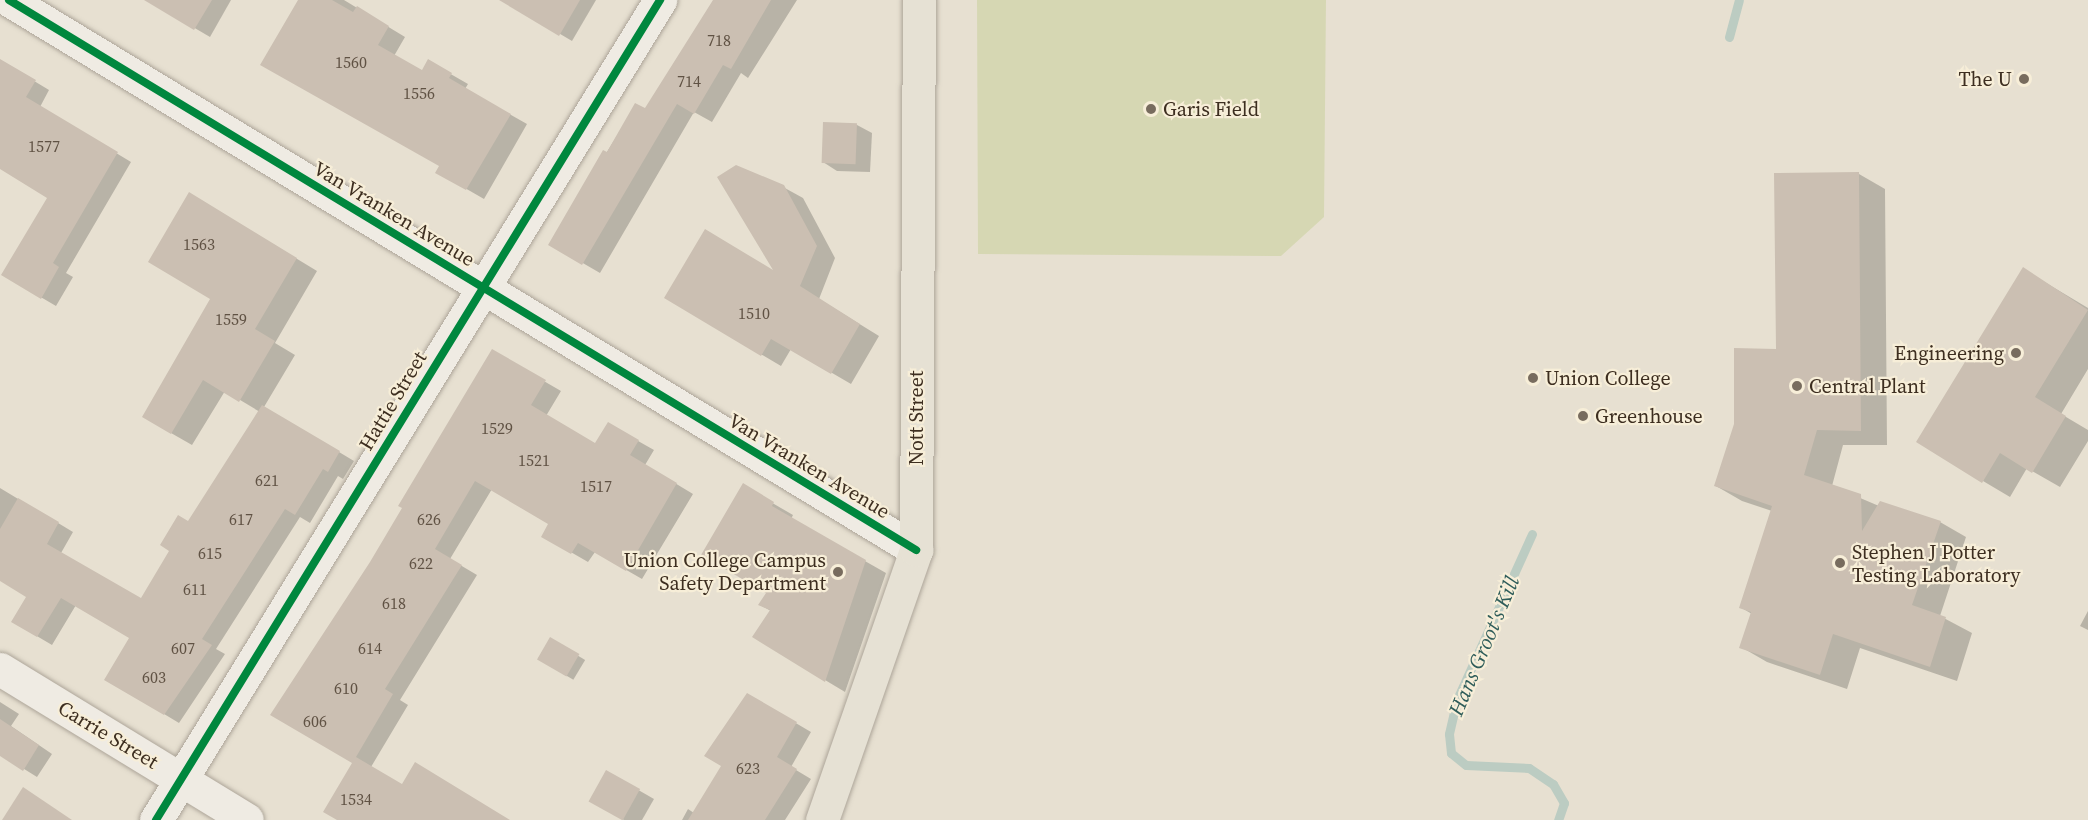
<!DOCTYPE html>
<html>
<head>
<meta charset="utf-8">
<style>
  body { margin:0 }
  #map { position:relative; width:2088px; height:820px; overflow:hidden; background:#e7e0d1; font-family:"Source Serif 4",serif }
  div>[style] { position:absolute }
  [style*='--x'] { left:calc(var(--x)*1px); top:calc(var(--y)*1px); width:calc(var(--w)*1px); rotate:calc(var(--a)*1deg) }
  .green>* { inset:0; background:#d6d7b3 }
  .shadow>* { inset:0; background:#0003; transform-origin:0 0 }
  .stream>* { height:9px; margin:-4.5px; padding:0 4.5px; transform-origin:4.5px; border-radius:4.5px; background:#bcccc2 }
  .building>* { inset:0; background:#cbbfb2; transform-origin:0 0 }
  .roads { filter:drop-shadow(0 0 2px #ada599) drop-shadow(0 0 2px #ada599) }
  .minor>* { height:33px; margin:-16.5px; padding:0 16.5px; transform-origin:16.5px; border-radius:16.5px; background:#efebe3 }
  .major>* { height:33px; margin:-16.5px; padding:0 16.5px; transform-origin:16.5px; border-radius:16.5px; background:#e6e1d4 }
  .cycleway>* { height:8px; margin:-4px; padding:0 4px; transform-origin:4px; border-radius:4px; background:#00873e }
  .dots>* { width:16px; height:16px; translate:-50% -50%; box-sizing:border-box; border:3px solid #f7eed8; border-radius:50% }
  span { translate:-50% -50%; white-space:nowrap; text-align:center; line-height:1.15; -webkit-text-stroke:4.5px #f7eed8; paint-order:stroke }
  .number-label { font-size:16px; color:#605244 }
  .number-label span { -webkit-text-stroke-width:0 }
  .poi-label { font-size:20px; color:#3d2e20 }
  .right { translate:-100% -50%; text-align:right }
  .left { translate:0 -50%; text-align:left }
  .street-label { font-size:20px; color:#3d2e20 }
  .water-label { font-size:21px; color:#2f5d5a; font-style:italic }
</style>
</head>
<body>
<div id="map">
  <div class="green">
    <div style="clip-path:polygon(977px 0,1326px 0,1324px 217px,1281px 256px,978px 254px)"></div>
  </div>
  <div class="shadow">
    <div style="clip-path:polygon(170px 0,231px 0,210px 37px,164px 10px)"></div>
    <div style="clip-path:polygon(299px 0,344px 0,405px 37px,394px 56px,422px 72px,428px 61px,468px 84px,465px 89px,527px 124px,484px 199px,437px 172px,441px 165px)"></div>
    <div style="clip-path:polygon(530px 0,596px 0,572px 41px,523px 12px)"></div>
    <div style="clip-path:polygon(714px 0,797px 0,748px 78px,741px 73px,712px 122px,694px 112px,600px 273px,550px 244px,636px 105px,645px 110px)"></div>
    <div style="clip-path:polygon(1px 61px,49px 90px,40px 107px,131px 162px,66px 273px,73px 277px,56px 306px,3px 275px,49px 197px,0 162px)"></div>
    <div style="clip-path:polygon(824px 124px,857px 125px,872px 133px,870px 172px,837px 171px,823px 162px)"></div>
    <div style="clip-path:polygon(1859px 174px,1885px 189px,1887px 445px,1843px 445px,1832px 486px,1879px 506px,1940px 522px,1966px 537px,1940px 616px,1972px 633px,1957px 681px,1860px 648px,1847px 689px,1767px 662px,1741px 647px,1752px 614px,1740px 607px,1772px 511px,1742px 501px,1716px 486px)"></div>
    <div style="clip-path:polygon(783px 187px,803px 198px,835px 258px,819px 299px,879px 336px,851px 384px,791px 349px,781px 366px,666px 298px,777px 273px)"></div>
    <div style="clip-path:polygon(210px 206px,317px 271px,275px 343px,295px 355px,264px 407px,354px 461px,343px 479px,338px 476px,310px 523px,300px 517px,216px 649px,225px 654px,179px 723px,106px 679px,131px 637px,76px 605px,52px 645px,13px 622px,28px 596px,0 580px,0 488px,73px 532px,61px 553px,142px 600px,260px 412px,225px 391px,192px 445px,171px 433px,212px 298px)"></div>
    <div style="clip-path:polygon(2023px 269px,2088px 308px,2088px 369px,2061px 414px,2088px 430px,2088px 441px,2060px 487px,2027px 468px,2010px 497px,1983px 481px)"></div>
    <div style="clip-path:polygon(492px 351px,561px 391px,546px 416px,596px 445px,608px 424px,654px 450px,645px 465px,693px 494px,642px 579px,595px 552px,588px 562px,543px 536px,550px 523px,492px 489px,450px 559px,477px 575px,400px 700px,408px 705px,371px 767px,403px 786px,508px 820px,339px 820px,354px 763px,372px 563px)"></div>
    <div style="clip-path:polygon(743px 486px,793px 515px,791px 519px,886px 573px,845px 692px,825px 680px,771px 611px,760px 605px,768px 593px)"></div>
    <div style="clip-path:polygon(2088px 611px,2088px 630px,2080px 626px)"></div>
    <div style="left:550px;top:639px;width:41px;height:23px;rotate:31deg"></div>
    <div style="clip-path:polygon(748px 695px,811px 732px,791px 767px,811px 779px,785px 820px,682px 820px,688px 809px,694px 813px,723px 765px)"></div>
    <div style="clip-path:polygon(0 702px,19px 714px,11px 726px,52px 754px,37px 777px,0 754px)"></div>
    <div style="clip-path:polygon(607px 772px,654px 799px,642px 820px,624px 820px,590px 800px)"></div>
  </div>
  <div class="stream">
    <div style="--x:1729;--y:37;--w:38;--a:-75"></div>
    <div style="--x:1532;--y:534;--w:181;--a:114.4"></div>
    <div style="--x:1457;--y:699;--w:36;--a:103"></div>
    <div style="--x:1449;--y:734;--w:19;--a:84"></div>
    <div style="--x:1451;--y:753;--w:19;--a:39"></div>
    <div style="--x:1466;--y:765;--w:63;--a:2.7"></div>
    <div style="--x:1529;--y:768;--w:29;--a:34"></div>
    <div style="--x:1553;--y:784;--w:22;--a:60"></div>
    <div style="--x:1564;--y:803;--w:18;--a:109"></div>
  </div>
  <div class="building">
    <div style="clip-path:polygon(144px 0,212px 0,194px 30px)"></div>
    <div style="clip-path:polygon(298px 0,332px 0,353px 12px,357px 6px,389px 26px,378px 45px,422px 70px,428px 59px,452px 73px,449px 78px,511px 114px,466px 190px,435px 173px,439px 166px,260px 65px)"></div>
    <div style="clip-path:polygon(499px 0,580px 0,559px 36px)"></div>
    <div style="clip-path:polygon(713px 0,771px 0,731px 69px,723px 65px,694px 114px,677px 104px,582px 265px,548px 245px,603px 150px,607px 152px,635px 103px,645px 108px)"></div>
    <div style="clip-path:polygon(0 59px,36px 80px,26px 97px,118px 152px,53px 263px,59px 267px,41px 299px,1px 275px,47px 198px,0 169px)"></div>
    <div style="left:823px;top:122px;width:34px;height:41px;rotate:2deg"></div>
    <div style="clip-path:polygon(736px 165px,784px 185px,817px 246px,800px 286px,860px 324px,831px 374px,771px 339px,761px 356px,664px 298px,705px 229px,773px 270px,717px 177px)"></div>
    <div style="clip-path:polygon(1859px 172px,1861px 431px,1817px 430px,1804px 475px,1861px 494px,1862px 531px,1880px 501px,1941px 521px,1912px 605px,1946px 617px,1930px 667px,1833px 634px,1820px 675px,1739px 648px,1751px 612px,1739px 608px,1772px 506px,1714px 486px,1734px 424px,1734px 348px,1776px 349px,1774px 173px)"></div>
    <div style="clip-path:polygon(189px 192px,297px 258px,255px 329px,275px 341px,239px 402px,203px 380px,171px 434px,142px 417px,210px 299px,148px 262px)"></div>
    <div style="clip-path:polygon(2023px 267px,2088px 310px,2035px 397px,2066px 416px,2032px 473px,2000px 453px,1982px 483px,1916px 442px)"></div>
    <div style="clip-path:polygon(492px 349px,546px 380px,531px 405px,595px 443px,608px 422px,639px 440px,630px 455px,677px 483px,626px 571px,578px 543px,571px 554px,541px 537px,548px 524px,475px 481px,435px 549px,462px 565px,385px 689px,393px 694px,356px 757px,402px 784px,415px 762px,510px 820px,337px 820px,323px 812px,352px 763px,270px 715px,370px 562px,402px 508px,398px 506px)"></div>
    <div style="clip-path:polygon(262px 405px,340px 451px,328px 472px,323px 469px,295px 515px,285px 509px,202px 639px,212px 645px,164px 715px,104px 680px,129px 638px,61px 598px,37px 637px,11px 622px,26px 597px,0 581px,0 529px,18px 498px,59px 522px,47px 544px,141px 598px,169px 551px,160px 545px,178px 515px,188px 521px)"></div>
    <div style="clip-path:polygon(743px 483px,774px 502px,772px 506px,866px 560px,825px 682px,752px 637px,770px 610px,758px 605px,766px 593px,701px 555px)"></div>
    <div style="left:550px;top:637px;width:34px;height:26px;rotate:30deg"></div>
    <div style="clip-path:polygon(747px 693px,797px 722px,777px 757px,797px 769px,765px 820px,688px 820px,721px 766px,704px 756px)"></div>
    <div style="clip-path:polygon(0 719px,39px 745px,23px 771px,0 756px)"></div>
    <div style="left:606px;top:770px;width:39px;height:36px;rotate:29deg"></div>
    <div style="clip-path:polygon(23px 787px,72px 820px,2px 820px)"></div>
  </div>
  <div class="roads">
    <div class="minor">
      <div style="--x:9;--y:0;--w:1061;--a:31.23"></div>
      <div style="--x:0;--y:669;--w:289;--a:31.4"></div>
      <div style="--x:156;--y:820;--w:963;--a:-58.42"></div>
    </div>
    <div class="major">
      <div style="--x:822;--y:820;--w:286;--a:-70.8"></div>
      <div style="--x:916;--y:550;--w:550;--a:-89.69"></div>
    </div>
  </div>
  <div class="cycleway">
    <div style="--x:9;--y:0;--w:1061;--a:31.23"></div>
    <div style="--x:156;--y:820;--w:963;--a:-58.42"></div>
  </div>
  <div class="dots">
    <div style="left:2024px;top:79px;background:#786c5e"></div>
    <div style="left:1151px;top:109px;background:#786c5e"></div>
    <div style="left:2016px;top:353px;background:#786c5e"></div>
    <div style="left:1533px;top:378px;background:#786c5e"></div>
    <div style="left:1797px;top:386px;background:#786c5e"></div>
    <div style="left:1583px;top:416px;background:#786c5e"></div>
    <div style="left:1840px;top:563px;background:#786c5e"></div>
    <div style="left:838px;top:572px;background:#786c5e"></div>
  </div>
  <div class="number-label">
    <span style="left:719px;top:40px">718</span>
    <span style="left:351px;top:62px">1560</span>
    <span style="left:689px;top:81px">714</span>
    <span style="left:419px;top:93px">1556</span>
    <span style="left:44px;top:146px">1577</span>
    <span style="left:199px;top:244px">1563</span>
    <span style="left:754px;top:313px">1510</span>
    <span style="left:231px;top:319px">1559</span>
    <span style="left:497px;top:428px">1529</span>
    <span style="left:534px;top:460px">1521</span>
    <span style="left:267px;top:480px">621</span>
    <span style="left:596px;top:486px">1517</span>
    <span style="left:241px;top:519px">617</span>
    <span style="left:429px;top:519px">626</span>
    <span style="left:210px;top:553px">615</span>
    <span style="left:421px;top:563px">622</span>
    <span style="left:195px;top:589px">611</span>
    <span style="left:394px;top:603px">618</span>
    <span style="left:183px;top:648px">607</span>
    <span style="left:370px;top:648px">614</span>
    <span style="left:154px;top:677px">603</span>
    <span style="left:346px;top:688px">610</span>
    <span style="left:315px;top:721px">606</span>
    <span style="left:748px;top:768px">623</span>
    <span style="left:356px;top:799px">1534</span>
  </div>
  <div class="poi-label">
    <span class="right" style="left:2012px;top:79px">The U</span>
    <span class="left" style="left:1163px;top:109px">Garis Field</span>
    <span class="right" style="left:2004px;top:353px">Engineering</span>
    <span class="left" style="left:1545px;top:378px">Union College</span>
    <span class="left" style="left:1809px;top:386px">Central Plant</span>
    <span class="left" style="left:1595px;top:416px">Greenhouse</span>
    <span class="left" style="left:1852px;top:564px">Stephen J Potter<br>Testing Laboratory</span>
    <span class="right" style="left:826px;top:572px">Union College Campus<br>Safety Department</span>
  </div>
  <div class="street-label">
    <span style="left:394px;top:214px;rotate:31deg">Van Vranken Avenue</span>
    <span style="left:393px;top:401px;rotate:-59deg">Hattie Street</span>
    <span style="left:916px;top:418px;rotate:-90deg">Nott Street</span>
    <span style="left:809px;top:466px;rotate:31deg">Van Vranken Avenue</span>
    <span style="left:108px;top:735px;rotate:31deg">Carrie Street</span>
  </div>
  <div class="water-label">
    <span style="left:1484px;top:646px;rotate:-67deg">Hans Groot's Kill</span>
  </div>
</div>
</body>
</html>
